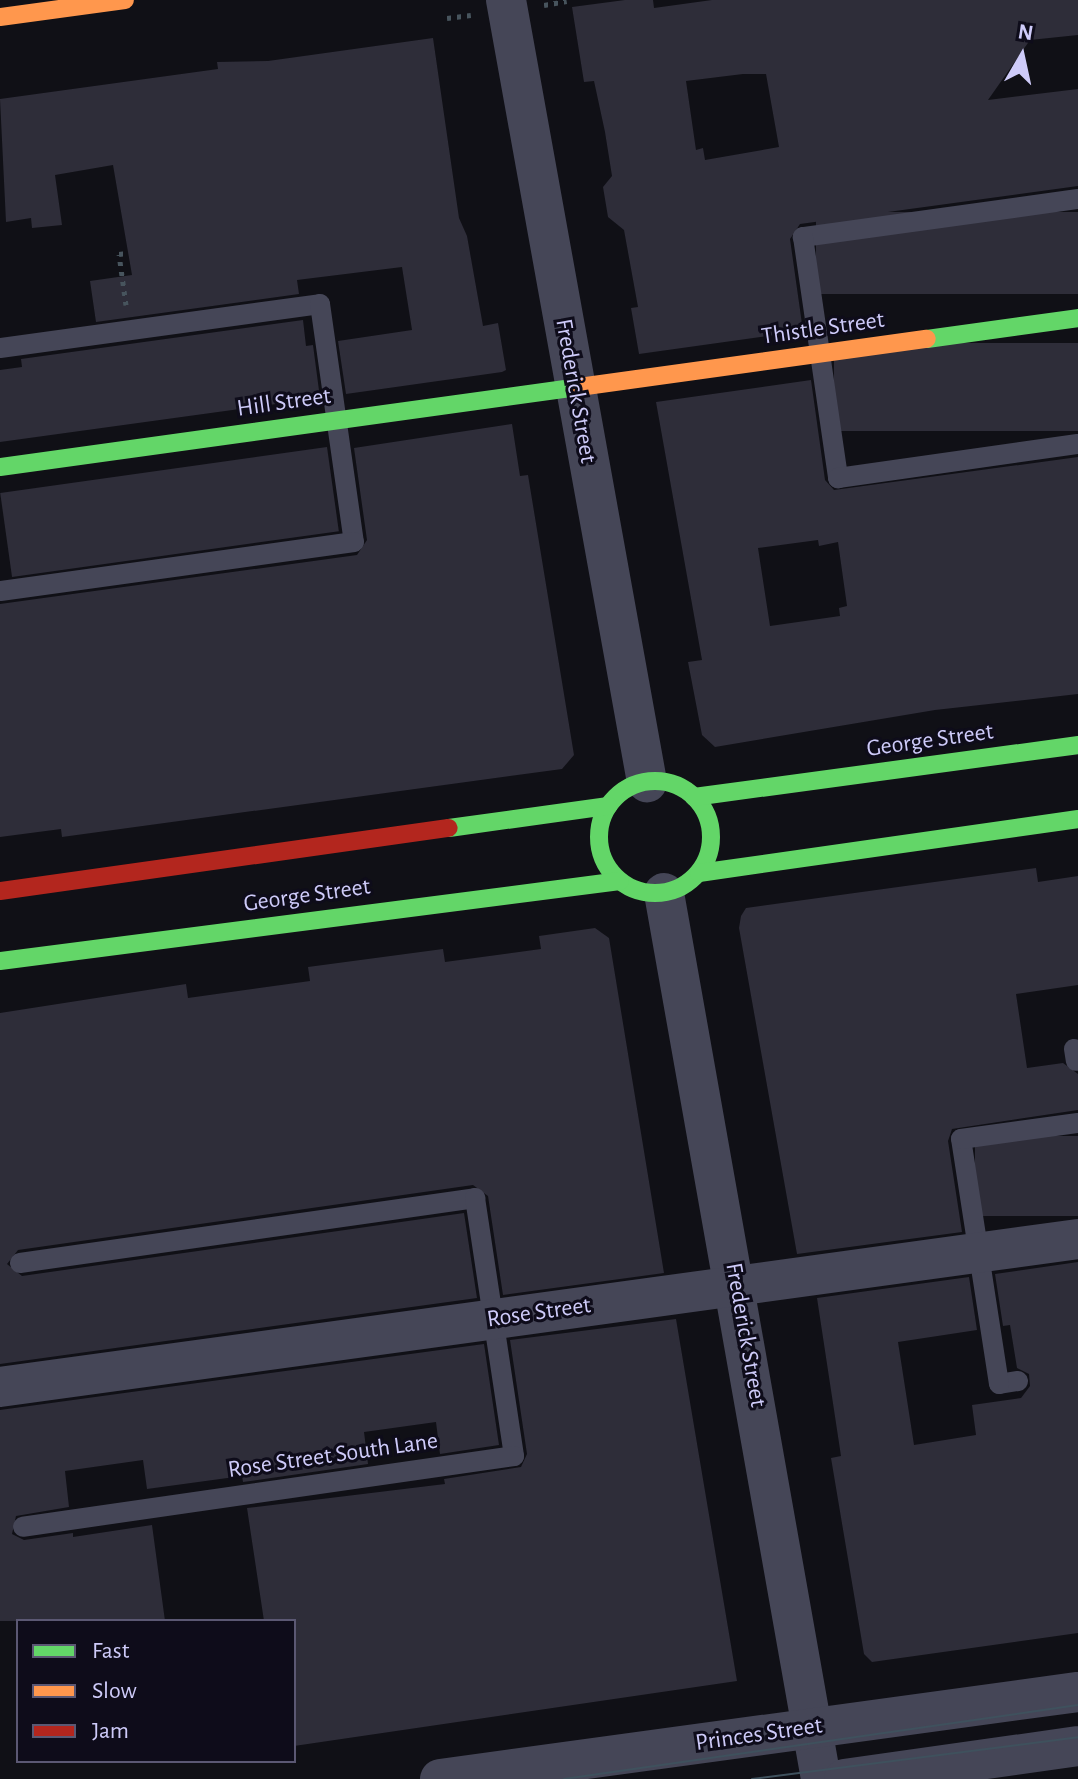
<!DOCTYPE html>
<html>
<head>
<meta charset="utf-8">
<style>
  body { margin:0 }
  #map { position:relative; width:1078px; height:1779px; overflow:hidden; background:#101016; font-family:"Alegreya Sans",sans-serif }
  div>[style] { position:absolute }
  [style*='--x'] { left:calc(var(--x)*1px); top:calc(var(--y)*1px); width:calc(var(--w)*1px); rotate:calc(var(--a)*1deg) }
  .building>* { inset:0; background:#2e2d39; transform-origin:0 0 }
  .path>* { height:5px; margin-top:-2.5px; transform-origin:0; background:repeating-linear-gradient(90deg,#47545d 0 4px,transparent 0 10px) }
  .lane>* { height:20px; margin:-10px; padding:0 10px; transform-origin:10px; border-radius:10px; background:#454657 }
  .street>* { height:40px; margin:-20px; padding:0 20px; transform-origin:20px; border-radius:20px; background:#454657 }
  .fast>* { height:18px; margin:-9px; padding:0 9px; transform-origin:9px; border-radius:9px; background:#63d668 }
  .fast>.ring { margin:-9px; padding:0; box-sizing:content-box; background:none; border:18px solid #63d668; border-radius:50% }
  .slow>* { height:18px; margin:-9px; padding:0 9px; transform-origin:9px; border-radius:9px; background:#ff974d }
  .jam>* { height:18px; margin:-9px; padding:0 9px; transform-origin:9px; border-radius:9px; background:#b3261e }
  .tram>* { height:2px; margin:-1px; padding:0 1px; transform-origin:1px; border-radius:1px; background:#3f515d }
  span { translate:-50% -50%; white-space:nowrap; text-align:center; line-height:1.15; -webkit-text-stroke:6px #0e0c1a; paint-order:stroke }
  .street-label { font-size:24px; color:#cecbf9 }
  .legend { position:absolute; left:16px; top:1619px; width:280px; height:144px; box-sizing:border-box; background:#0e0c1a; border:2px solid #5b5873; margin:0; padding:10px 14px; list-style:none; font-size:24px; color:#cecbf9 }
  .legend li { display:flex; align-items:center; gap:16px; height:40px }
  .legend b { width:40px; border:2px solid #5b5873 }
  .north { position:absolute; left:982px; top:16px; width:80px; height:80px; -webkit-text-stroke:6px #0e0c1a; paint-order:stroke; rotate:9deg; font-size:22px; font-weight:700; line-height:32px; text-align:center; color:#cecbf9 }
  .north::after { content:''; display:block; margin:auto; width:28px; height:36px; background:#cecbf9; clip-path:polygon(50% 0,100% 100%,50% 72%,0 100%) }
</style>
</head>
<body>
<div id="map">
  <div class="building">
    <div style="clip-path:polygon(evenodd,625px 0,653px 0,654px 8px,712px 0,1078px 0,1078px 35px,1030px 40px,988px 100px,1078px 89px,1078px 186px,800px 224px,790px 239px,803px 331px,639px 354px,631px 308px,638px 307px,624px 230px,608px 217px,603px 187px,612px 176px,605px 132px,594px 81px,584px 82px,572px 7px,625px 0,743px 74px,766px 74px,779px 147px,705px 160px,703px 148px,696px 150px,686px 81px,743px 74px)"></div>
    <div style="clip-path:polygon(433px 38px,459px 218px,467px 236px,483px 326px,498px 323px,506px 370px,502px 372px,346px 394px,338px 341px,412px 330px,402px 267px,297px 280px,299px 294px,96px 322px,90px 281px,132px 275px,113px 165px,55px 175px,62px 225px,32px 228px,31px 218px,6px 222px,0 99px,218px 69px,217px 62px,268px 61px)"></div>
    <div style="left:1078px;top:212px;width:82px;height:262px;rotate:90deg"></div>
    <div style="clip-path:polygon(303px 320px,306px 346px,313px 345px,320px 398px,0 442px,0 370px,22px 367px,21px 359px)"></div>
    <div style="left:1078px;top:343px;width:88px;height:244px;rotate:90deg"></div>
    <div style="clip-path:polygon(evenodd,811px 380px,825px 480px,834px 490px,1078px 457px,1078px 694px,935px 710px,715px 747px,702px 735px,688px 662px,702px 660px,656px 402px,811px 380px,818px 540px,819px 546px,838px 542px,847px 606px,839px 608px,840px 616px,770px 626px,758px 548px,818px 540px)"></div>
    <div style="clip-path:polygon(512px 424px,520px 476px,528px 475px,574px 755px,562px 769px,62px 837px,61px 829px,0 837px,0 604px,357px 555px,367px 540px,354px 448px)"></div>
    <div style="left:327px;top:447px;width:85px;height:330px;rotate:82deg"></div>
    <div style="clip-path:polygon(1036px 868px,1038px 882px,1078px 876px,1078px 985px,1016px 994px,1027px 1068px,1063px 1063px,1078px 1074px,1078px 1110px,952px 1129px,948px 1141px,962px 1232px,797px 1254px,739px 928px,741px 916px,746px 908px)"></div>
    <div style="clip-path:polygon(595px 928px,609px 938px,664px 1273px,503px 1295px,488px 1196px,473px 1185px,18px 1250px,7px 1264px,22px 1276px,464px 1213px,477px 1298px,0 1364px,0 1013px,186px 984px,188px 998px,310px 981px,308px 967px,443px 949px,445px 962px,541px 949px,539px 936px)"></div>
    <div style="left:1078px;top:1136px;width:80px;height:103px;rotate:90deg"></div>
    <div style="clip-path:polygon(1078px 1262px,1078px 1633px,872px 1662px,864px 1654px,831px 1458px,841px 1456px,817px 1298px,969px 1277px,977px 1330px,898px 1342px,914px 1445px,976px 1435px,972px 1405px,1021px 1398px,1030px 1386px,1029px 1374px,1017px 1368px,1010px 1325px,1003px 1326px,995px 1274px)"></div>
    <div style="clip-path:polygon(676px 1319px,737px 1681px,294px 1746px,294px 1621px,264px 1621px,247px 1508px,445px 1484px,444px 1479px,521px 1467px,527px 1454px,510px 1340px)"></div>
    <div style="clip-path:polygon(484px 1344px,499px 1445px,440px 1454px,436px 1422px,364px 1432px,368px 1464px,243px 1482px,242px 1476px,147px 1489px,143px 1460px,65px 1471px,69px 1507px,16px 1516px,12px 1534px,24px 1540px,73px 1533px,73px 1537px,152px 1525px,165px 1621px,0 1621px,0 1410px)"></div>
  </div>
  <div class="path">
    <div style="--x:544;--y:5;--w:23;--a:-10"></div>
    <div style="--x:447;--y:18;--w:24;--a:-7"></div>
    <div style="--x:126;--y:305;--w:51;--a:-97.8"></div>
    <div style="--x:119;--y:254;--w:8;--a:-7"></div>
  </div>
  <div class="lane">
    <div style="--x:1078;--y:199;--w:278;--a:172.1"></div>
    <div style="--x:803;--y:237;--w:244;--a:81.7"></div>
    <div style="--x:838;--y:478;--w:242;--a:-8.1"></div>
    <div style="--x:0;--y:348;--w:323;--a:-7.8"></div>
    <div style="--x:320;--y:304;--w:240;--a:81.9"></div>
    <div style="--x:354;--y:542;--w:357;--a:172.1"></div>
    <div style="--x:1074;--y:1049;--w:12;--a:81"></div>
    <div style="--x:20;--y:1263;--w:460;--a:-8.1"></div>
    <div style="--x:475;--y:1198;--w:261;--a:81.4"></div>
    <div style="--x:514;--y:1456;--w:496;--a:171.8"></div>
    <div style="--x:1018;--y:1381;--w:19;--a:171"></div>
    <div style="--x:999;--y:1384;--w:248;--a:-98.8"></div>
    <div style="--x:961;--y:1139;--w:118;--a:-7.8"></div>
  </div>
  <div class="street">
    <div style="--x:506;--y:0;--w:795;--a:79.78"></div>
    <div style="--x:664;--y:893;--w:900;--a:79.95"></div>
    <div style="--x:0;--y:1387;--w:1088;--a:-7.82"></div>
    <div style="--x:440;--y:1779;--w:644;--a:-7.77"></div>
    <div style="--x:844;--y:1779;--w:236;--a:-8"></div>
  </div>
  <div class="fast">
    <div style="--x:927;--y:339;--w:152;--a:-7.9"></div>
    <div style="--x:0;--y:467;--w:585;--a:-7.87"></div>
    <div class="ring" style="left:599px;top:781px;width:94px;height:94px"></div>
    <div style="--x:694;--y:797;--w:388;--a:-7.7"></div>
    <div style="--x:449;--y:828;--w:161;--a:-7.9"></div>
    <div style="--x:699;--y:873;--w:383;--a:-8.1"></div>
    <div style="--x:0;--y:961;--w:625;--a:-7.35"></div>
  </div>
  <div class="slow">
    <div style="--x:0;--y:17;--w:126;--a:-7.7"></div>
    <div style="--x:579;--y:387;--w:351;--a:-7.9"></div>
  </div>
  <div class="jam">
    <div style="--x:0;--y:891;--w:453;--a:-8"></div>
  </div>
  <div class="tram">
    <div style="--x:564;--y:1779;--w:519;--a:-8.19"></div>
    <div style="--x:752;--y:1779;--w:329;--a:-7.3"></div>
  </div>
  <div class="street-label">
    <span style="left:823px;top:329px;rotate:-8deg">Thistle Street</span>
    <span style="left:575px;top:391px;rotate:80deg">Frederick Street</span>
    <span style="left:284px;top:403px;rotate:-8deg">Hill Street</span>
    <span style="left:930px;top:741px;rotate:-8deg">George Street</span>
    <span style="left:307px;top:896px;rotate:-8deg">George Street</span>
    <span style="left:539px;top:1313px;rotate:-8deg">Rose Street</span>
    <span style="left:745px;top:1335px;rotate:80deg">Frederick Street</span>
    <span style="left:333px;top:1456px;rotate:-8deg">Rose Street South Lane</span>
    <span style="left:759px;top:1735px;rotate:-8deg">Princes Street</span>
  </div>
  <ul class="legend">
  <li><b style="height:10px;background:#63d668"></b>Fast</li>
  <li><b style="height:10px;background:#ff974d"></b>Slow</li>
  <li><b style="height:10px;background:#b3261e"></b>Jam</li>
  </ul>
  <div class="north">N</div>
</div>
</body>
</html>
